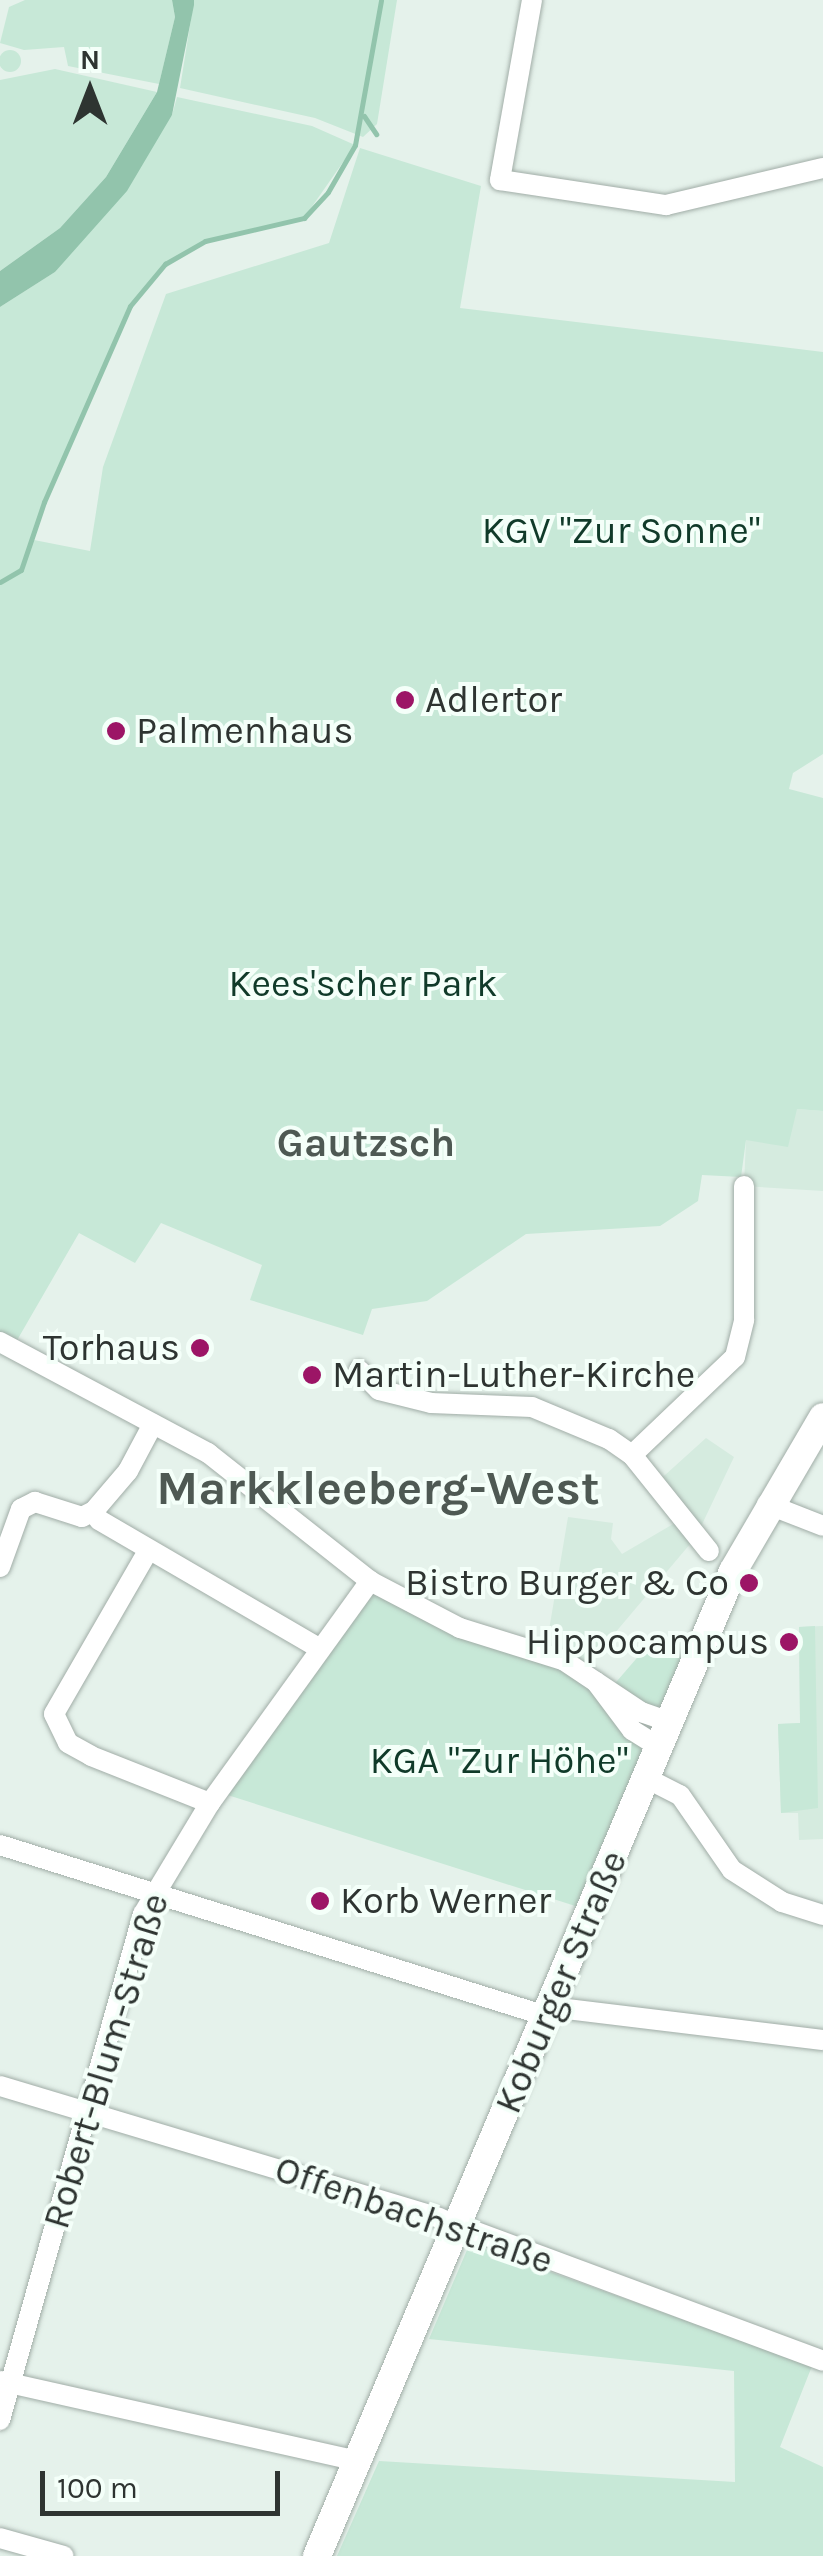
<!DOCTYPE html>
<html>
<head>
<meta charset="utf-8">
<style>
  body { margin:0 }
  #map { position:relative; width:823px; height:2556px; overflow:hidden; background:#e5f2eb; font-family:Karla,sans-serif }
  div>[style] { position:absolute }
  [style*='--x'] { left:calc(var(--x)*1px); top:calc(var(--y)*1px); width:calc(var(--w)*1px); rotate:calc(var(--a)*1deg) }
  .built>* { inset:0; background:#d5ebdf }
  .green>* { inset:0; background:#c7e8d7 }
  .round { border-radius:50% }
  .water>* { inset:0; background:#92c4ac }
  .stream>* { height:5px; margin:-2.5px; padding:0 2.5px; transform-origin:2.5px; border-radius:2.5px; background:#92c4ac }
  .roads { filter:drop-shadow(0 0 2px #a1ada7) drop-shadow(0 0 2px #a1ada7) }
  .street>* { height:20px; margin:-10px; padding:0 10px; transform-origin:10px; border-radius:10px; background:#fff }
  .secondary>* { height:28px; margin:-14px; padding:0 14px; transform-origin:14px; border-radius:14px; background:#fff }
  .dots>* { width:28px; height:28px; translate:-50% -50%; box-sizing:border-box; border:5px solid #f4fff9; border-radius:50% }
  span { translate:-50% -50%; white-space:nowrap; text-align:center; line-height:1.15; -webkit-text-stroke:8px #f4fff9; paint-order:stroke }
  .park-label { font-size:38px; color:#103a29 }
  .poi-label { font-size:38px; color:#2e3431 }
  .left { translate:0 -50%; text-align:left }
  .right { translate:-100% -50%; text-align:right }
  .street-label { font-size:38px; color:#2e3431 }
  .neighbourhood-label { font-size:40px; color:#4e5953; font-weight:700 }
  .district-label { font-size:48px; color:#4e5953; font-weight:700 }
  .north { position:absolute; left:40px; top:40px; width:100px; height:100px; -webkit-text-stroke:8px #f4fff9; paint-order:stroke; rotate:0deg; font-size:28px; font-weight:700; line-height:40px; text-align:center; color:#2e3431 }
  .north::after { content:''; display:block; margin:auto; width:35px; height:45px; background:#2e3431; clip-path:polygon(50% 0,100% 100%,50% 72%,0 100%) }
  .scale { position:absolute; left:40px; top:2471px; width:240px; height:45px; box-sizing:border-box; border:5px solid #2e3431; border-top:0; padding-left:12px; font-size:30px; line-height:35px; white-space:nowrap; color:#2e3431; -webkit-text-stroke:8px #f4fff9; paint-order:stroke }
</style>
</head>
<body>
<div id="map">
  <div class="built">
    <div style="clip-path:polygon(797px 1109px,823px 1111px,823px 1191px,744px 1186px,746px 1140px)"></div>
    <div style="clip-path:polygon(706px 1438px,734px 1457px,696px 1537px,582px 1672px,545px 1654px,568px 1517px,613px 1523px,611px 1539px,622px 1554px,680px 1520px,654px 1485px)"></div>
    <div style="clip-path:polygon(823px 1626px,823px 1839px,799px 1840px,798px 1813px,781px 1813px,778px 1724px,800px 1723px,799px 1627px)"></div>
  </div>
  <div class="green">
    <div style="clip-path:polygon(25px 0,172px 0,175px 17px,159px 84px,68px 66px,64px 47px,24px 50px,0 43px,9px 7px)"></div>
    <div style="clip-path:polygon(194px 0,397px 0,377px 124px,363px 137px,315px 118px,180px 88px)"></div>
    <div class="round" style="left:-1px;top:50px;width:22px;height:22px"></div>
    <div style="clip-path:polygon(55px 69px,157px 92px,106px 177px,60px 228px,0 271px,0 80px)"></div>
    <div style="clip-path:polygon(177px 97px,312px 126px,355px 145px,304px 218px,205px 241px,165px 264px,130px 306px,44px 502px,34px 540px,90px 551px,103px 467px,166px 294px,329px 243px,360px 148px,481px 186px,460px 308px,823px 352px,823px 754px,793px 773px,789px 789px,823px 798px,823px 1111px,797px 1109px,788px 1147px,746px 1140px,741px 1177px,702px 1175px,698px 1201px,660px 1226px,526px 1234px,427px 1301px,372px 1309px,363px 1335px,250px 1300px,262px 1265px,161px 1223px,135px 1263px,79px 1233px,12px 1349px,0 1342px,0 307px,55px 272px,172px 115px)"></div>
    <div style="clip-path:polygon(370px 1581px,550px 1655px,659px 1747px,591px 1911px,218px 1792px)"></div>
    <div style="clip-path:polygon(815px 1626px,818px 1808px,781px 1813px,778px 1724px,800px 1723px,799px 1627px)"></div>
    <div style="clip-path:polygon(655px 1637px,693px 1668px,670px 1722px,611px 1688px)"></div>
    <div style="clip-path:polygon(470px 2243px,812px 2366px,780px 2447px,823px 2467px,823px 2556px,337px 2556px,379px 2461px,735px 2482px,734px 2371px,429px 2339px)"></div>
  </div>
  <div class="water">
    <div style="clip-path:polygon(172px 0,194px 0,194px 5px,172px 115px,127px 191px,55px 272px,0 307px,0 271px,60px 228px,106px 177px,157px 92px,175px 17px)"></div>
  </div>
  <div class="stream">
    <div style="--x:364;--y:116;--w:22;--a:56"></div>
    <div style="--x:0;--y:582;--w:24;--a:-30"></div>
    <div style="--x:21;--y:570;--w:72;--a:-71.3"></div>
    <div style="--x:44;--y:502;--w:214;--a:-66.3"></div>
    <div style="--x:130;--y:306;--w:55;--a:-50.2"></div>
    <div style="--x:165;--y:264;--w:46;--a:-29.9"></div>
    <div style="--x:205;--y:241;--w:102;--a:-13.1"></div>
    <div style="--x:304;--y:218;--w:35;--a:-47"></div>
    <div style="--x:328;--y:192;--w:54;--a:-60.1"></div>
    <div style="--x:355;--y:145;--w:147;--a:-79.8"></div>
  </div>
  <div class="roads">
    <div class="street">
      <div style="--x:532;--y:0;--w:183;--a:100.1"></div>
      <div style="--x:500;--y:180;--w:168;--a:8.6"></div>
      <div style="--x:666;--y:205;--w:161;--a:-13.3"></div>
      <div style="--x:0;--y:1342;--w:236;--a:28.1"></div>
      <div style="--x:208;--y:1453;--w:206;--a:38.3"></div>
      <div style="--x:370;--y:1581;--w:102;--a:27.6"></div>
      <div style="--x:460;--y:1628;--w:108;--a:17.3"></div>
      <div style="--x:563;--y:1660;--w:94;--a:33.7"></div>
      <div style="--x:641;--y:1712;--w:31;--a:19"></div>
      <div style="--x:359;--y:1370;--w:28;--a:45"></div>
      <div style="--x:379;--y:1390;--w:54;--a:14"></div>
      <div style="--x:431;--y:1403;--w:101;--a:2.3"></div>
      <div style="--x:532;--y:1407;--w:83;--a:22.6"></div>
      <div style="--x:609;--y:1439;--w:28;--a:35"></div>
      <div style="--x:632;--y:1455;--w:123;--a:51.3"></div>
      <div style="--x:153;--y:1424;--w:53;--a:118"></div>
      <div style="--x:128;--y:1471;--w:52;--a:130.4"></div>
      <div style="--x:94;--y:1511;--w:10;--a:61"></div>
      <div style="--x:99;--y:1520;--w:255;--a:30.2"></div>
      <div style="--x:632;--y:1455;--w:142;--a:-43.6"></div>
      <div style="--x:735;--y:1357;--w:38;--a:-76"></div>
      <div style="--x:744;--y:1320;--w:134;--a:-90"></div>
      <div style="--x:767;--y:1504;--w:60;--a:21.4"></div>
      <div style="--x:148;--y:1551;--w:188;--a:120"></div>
      <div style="--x:54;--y:1714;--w:32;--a:64"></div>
      <div style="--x:68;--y:1743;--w:26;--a:29"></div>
      <div style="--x:91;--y:1756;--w:128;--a:21.6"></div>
      <div style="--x:0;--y:1567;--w:62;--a:-70.1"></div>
      <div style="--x:21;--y:1509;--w:16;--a:-27"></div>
      <div style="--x:35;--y:1502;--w:49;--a:17.7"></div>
      <div style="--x:82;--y:1517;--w:13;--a:-27"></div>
      <div style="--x:596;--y:1682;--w:60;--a:53.1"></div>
      <div style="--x:632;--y:1730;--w:32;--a:32"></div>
      <div style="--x:646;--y:1778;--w:38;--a:27"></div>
      <div style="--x:680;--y:1795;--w:91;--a:55.3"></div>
      <div style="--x:732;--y:1870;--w:59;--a:32.6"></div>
      <div style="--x:782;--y:1902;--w:43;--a:17.6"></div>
      <div style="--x:0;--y:1845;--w:572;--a:17.39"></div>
      <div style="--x:550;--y:2007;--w:275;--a:6.9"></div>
      <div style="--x:0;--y:2086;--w:458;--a:16.7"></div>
      <div style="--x:439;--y:2218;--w:410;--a:20.4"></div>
      <div style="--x:0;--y:2381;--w:367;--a:12.6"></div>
      <div style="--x:0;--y:2420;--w:526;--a:-74.22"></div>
      <div style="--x:143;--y:1914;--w:130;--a:-58.9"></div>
      <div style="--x:210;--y:1803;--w:274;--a:-54.2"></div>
      <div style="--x:0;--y:2538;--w:66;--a:15.7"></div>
    </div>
    <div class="secondary">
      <div style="--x:317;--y:2556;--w:1069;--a:-67.1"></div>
      <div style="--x:733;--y:1571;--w:178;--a:-59.7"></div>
    </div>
  </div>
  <div class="dots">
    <div style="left:405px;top:700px;background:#9c1566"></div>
    <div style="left:116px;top:731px;background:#9c1566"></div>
    <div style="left:200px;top:1348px;background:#9c1566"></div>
    <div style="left:312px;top:1375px;background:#9c1566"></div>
    <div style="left:749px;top:1583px;background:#9c1566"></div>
    <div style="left:789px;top:1642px;background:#9c1566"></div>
    <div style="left:320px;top:1901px;background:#9c1566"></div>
  </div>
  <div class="park-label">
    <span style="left:621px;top:531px">KGV "Zur Sonne"</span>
    <span style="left:363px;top:984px">Kees'scher Park</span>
    <span style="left:499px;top:1761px">KGA "Zur Höhe"</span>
  </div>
  <div class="poi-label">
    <span class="left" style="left:425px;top:700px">Adlertor</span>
    <span class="left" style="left:136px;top:731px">Palmenhaus</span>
    <span class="right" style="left:180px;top:1348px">Torhaus</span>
    <span class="left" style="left:332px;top:1375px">Martin-Luther-Kirche</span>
    <span class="right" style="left:729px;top:1583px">Bistro Burger &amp; Co</span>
    <span class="right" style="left:769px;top:1642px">Hippocampus</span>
    <span class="left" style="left:340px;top:1901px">Korb Werner</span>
  </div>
  <div class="street-label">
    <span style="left:561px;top:1982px;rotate:-67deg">Koburger Straße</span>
    <span style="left:106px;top:2061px;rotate:-73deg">Robert-Blum-Straße</span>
    <span style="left:414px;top:2215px;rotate:19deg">Offenbachstraße</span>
  </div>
  <div class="neighbourhood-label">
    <span style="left:366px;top:1143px">Gautzsch</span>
  </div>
  <div class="district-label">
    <span style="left:378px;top:1489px">Markkleeberg-West</span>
  </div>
  <div class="north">N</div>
  <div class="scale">100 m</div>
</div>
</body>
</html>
